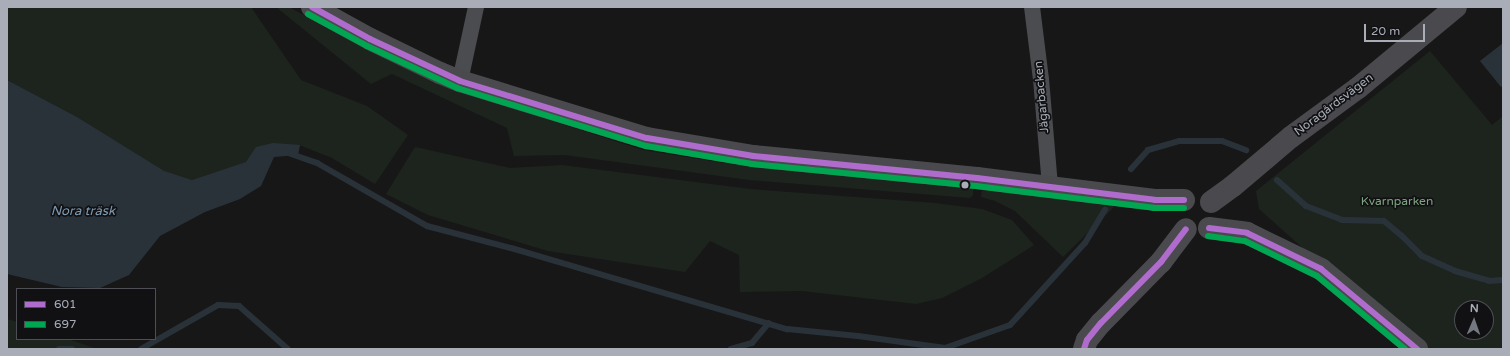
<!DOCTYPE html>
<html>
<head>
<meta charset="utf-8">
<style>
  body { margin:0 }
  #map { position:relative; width:1510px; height:356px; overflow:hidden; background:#171717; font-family:"Varela Round",sans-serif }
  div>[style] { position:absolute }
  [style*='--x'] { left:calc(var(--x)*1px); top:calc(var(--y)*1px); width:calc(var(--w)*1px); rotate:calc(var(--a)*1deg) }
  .green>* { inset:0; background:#1d241e }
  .water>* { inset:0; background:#2a3239 }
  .stream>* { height:6px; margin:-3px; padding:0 3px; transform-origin:3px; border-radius:3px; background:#2a3239 }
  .street>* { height:16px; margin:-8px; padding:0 8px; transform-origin:8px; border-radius:8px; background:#4b4c50 }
  .secondary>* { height:22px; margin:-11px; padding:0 11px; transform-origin:11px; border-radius:11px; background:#4a4a4e }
  .bus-1>* { height:6px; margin:-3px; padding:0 3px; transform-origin:3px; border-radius:3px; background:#b06ccc }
  .bus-2>* { height:6px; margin:-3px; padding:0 3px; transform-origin:3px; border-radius:3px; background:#00a651 }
  .dots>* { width:11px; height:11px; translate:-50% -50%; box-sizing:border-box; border:2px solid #111113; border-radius:50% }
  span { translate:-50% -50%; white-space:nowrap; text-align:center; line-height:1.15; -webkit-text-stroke:3.5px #111113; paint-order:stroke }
  .street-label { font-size:12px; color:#a8adb8 }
  .park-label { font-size:12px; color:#7fa381 }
  .water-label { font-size:13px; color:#7f9bb3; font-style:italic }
  .frame { position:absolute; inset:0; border:8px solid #a8adb8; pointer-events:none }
  .legend { position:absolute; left:16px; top:288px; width:140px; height:52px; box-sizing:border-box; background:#111113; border:1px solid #4d4f55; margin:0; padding:5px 7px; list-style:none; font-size:12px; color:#a8adb8 }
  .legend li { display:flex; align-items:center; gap:8px; height:20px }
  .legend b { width:20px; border:1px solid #4d4f55 }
  .north { position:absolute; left:1454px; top:300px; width:40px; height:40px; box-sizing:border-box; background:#111113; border:1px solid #4d4f55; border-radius:50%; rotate:2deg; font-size:11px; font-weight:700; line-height:16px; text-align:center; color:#a8adb8 }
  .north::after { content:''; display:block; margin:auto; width:14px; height:18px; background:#757880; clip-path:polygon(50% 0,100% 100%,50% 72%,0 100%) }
  .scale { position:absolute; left:1364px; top:24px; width:61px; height:18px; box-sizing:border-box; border:2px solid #a8adb8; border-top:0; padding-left:5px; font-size:12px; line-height:14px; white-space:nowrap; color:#a8adb8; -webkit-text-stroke:3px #111113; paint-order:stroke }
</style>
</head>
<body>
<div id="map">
  <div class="green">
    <div style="clip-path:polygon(7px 7px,251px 7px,301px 80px,367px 106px,408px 135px,375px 184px,332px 158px,299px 145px,192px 180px,164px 172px,77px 117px,7px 80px)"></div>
    <div style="clip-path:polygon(276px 7px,289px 7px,362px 47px,440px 85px,643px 150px,730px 164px,973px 186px,973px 195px,970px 198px,749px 180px,565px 155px,514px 156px,507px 128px,392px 74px,371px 84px)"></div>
    <div style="clip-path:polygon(evenodd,1430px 51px,1492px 125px,1503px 116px,1503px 349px,1421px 349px,1398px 333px,1259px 209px,1256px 191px,1430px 51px,1462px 308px,1486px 308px,1486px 332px,1462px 332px,1462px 308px)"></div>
    <div style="clip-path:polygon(415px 147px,510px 168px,562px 165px,750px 189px,935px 203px,982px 209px,1012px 220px,1034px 245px,982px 278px,942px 298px,916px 304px,802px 291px,740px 292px,739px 255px,710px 241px,685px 272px,548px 251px,428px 215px,386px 194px)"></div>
    <div style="clip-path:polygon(982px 189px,1116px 205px,1063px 257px,1015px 211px,995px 201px,981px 197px)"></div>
    <div style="clip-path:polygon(7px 319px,17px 322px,17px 339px,68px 339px,97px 349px,7px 349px)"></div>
  </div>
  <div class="water">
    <div style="clip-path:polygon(1503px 43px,1503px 85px,1501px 87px,1480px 61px)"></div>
    <div style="clip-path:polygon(7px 80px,77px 117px,164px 171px,192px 180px,246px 162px,256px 147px,273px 143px,300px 145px,298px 155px,274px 157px,261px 186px,240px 199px,205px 212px,160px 236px,129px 275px,100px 288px,62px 287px,7px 274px)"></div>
  </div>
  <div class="stream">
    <div style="--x:291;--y:154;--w:28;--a:19"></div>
    <div style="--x:317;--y:163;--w:127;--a:29.8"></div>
    <div style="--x:427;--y:226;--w:87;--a:14.7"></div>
    <div style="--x:511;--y:248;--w:288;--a:16.4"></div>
    <div style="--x:787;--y:329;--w:71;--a:5.6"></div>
    <div style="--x:858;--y:336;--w:88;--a:7.9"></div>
    <div style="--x:945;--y:348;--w:69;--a:-19.5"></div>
    <div style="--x:1010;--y:325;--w:111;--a:-47.6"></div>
    <div style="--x:1085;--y:243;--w:39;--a:-59"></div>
    <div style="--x:1131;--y:169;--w:25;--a:-48"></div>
    <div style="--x:1148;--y:150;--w:32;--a:-16"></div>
    <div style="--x:1179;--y:141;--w:43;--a:0"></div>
    <div style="--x:1222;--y:141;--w:26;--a:21"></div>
    <div style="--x:1277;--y:180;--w:39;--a:42"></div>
    <div style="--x:1306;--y:206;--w:39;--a:21"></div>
    <div style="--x:1342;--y:220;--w:42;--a:1.4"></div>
    <div style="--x:1384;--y:221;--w:23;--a:40"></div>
    <div style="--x:1402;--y:236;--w:28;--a:45"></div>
    <div style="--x:1422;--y:256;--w:36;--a:24"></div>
    <div style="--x:1455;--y:271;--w:35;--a:16"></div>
    <div style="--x:1489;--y:281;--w:14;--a:-4"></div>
    <div style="--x:59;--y:349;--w:13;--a:0"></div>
    <div style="--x:141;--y:349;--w:89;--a:-29.7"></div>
    <div style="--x:218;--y:305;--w:21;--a:3"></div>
    <div style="--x:239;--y:306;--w:65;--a:41.3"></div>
    <div style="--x:731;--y:349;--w:22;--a:-16"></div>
    <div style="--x:752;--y:343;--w:26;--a:-50"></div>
  </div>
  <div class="street">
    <div style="--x:1032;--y:7;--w:73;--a:82.9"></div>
    <div style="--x:1041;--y:79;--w:108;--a:85.2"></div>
    <div style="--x:460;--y:81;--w:76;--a:-77.8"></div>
  </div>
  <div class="secondary">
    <div style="--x:312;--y:7;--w:66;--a:28.9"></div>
    <div style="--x:370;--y:39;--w:78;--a:25.9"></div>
    <div style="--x:440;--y:73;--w:22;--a:22"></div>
    <div style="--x:460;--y:81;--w:195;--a:17"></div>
    <div style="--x:647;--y:138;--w:108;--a:9.6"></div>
    <div style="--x:753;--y:156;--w:225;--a:5.6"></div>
    <div style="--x:977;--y:178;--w:179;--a:7"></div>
    <div style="--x:1155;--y:200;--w:29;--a:0"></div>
    <div style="--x:1211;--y:202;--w:27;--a:-36"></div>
    <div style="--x:1233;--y:186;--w:76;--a:-40.2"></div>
    <div style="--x:1291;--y:137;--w:83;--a:-36.2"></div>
    <div style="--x:1358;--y:88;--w:127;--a:-39.6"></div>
    <div style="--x:1209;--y:228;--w:38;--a:7"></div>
    <div style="--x:1247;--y:233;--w:82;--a:25.9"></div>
    <div style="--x:1321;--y:269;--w:125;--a:39.8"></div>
    <div style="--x:1084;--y:349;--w:9;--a:-72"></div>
    <div style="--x:1087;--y:340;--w:22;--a:-51"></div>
    <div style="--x:1101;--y:323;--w:86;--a:-45.5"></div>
    <div style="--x:1161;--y:262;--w:41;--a:-52.9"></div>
  </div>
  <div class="bus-1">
    <div style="--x:312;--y:7;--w:66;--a:28.9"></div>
    <div style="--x:370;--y:39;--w:99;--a:25"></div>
    <div style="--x:460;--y:81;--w:195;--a:17"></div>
    <div style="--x:647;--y:138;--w:108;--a:9.6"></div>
    <div style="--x:753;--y:156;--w:225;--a:5.6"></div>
    <div style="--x:977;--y:178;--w:179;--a:7"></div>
    <div style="--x:1155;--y:200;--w:29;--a:0"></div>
    <div style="--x:1209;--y:228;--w:38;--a:7"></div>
    <div style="--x:1247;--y:233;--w:82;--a:25.9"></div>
    <div style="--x:1321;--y:269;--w:125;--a:39.8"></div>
    <div style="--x:1084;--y:349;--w:9;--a:-72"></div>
    <div style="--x:1087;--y:340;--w:22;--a:-51"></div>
    <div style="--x:1101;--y:323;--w:86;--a:-45.5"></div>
    <div style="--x:1161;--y:262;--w:41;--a:-52.9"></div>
  </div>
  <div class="bus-2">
    <div style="--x:308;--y:14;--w:67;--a:28.5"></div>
    <div style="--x:367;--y:46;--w:99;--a:25"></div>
    <div style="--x:457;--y:88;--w:198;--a:17.1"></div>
    <div style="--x:646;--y:146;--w:108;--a:9.6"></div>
    <div style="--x:752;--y:164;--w:225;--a:5.6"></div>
    <div style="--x:976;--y:186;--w:179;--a:7"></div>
    <div style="--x:1154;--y:208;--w:30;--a:0"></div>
    <div style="--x:1208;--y:236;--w:37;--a:8"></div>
    <div style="--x:1245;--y:241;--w:80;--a:25.9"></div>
    <div style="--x:1317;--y:276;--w:114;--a:39.7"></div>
  </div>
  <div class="dots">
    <div style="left:965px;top:185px;background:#a8adb8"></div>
  </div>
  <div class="street-label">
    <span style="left:1042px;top:97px;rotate:-95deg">Jägarbacken</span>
    <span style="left:1334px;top:105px;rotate:-37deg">Noragårdsvägen</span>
  </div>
  <div class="park-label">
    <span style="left:1397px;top:202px">Kvarnparken</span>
  </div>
  <div class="water-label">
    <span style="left:83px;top:211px">Nora träsk</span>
  </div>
  <div class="frame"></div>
  <ul class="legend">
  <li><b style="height:5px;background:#b06ccc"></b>601</li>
  <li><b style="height:5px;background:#00a651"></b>697</li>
  </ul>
  <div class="north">N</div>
  <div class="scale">20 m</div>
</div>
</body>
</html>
